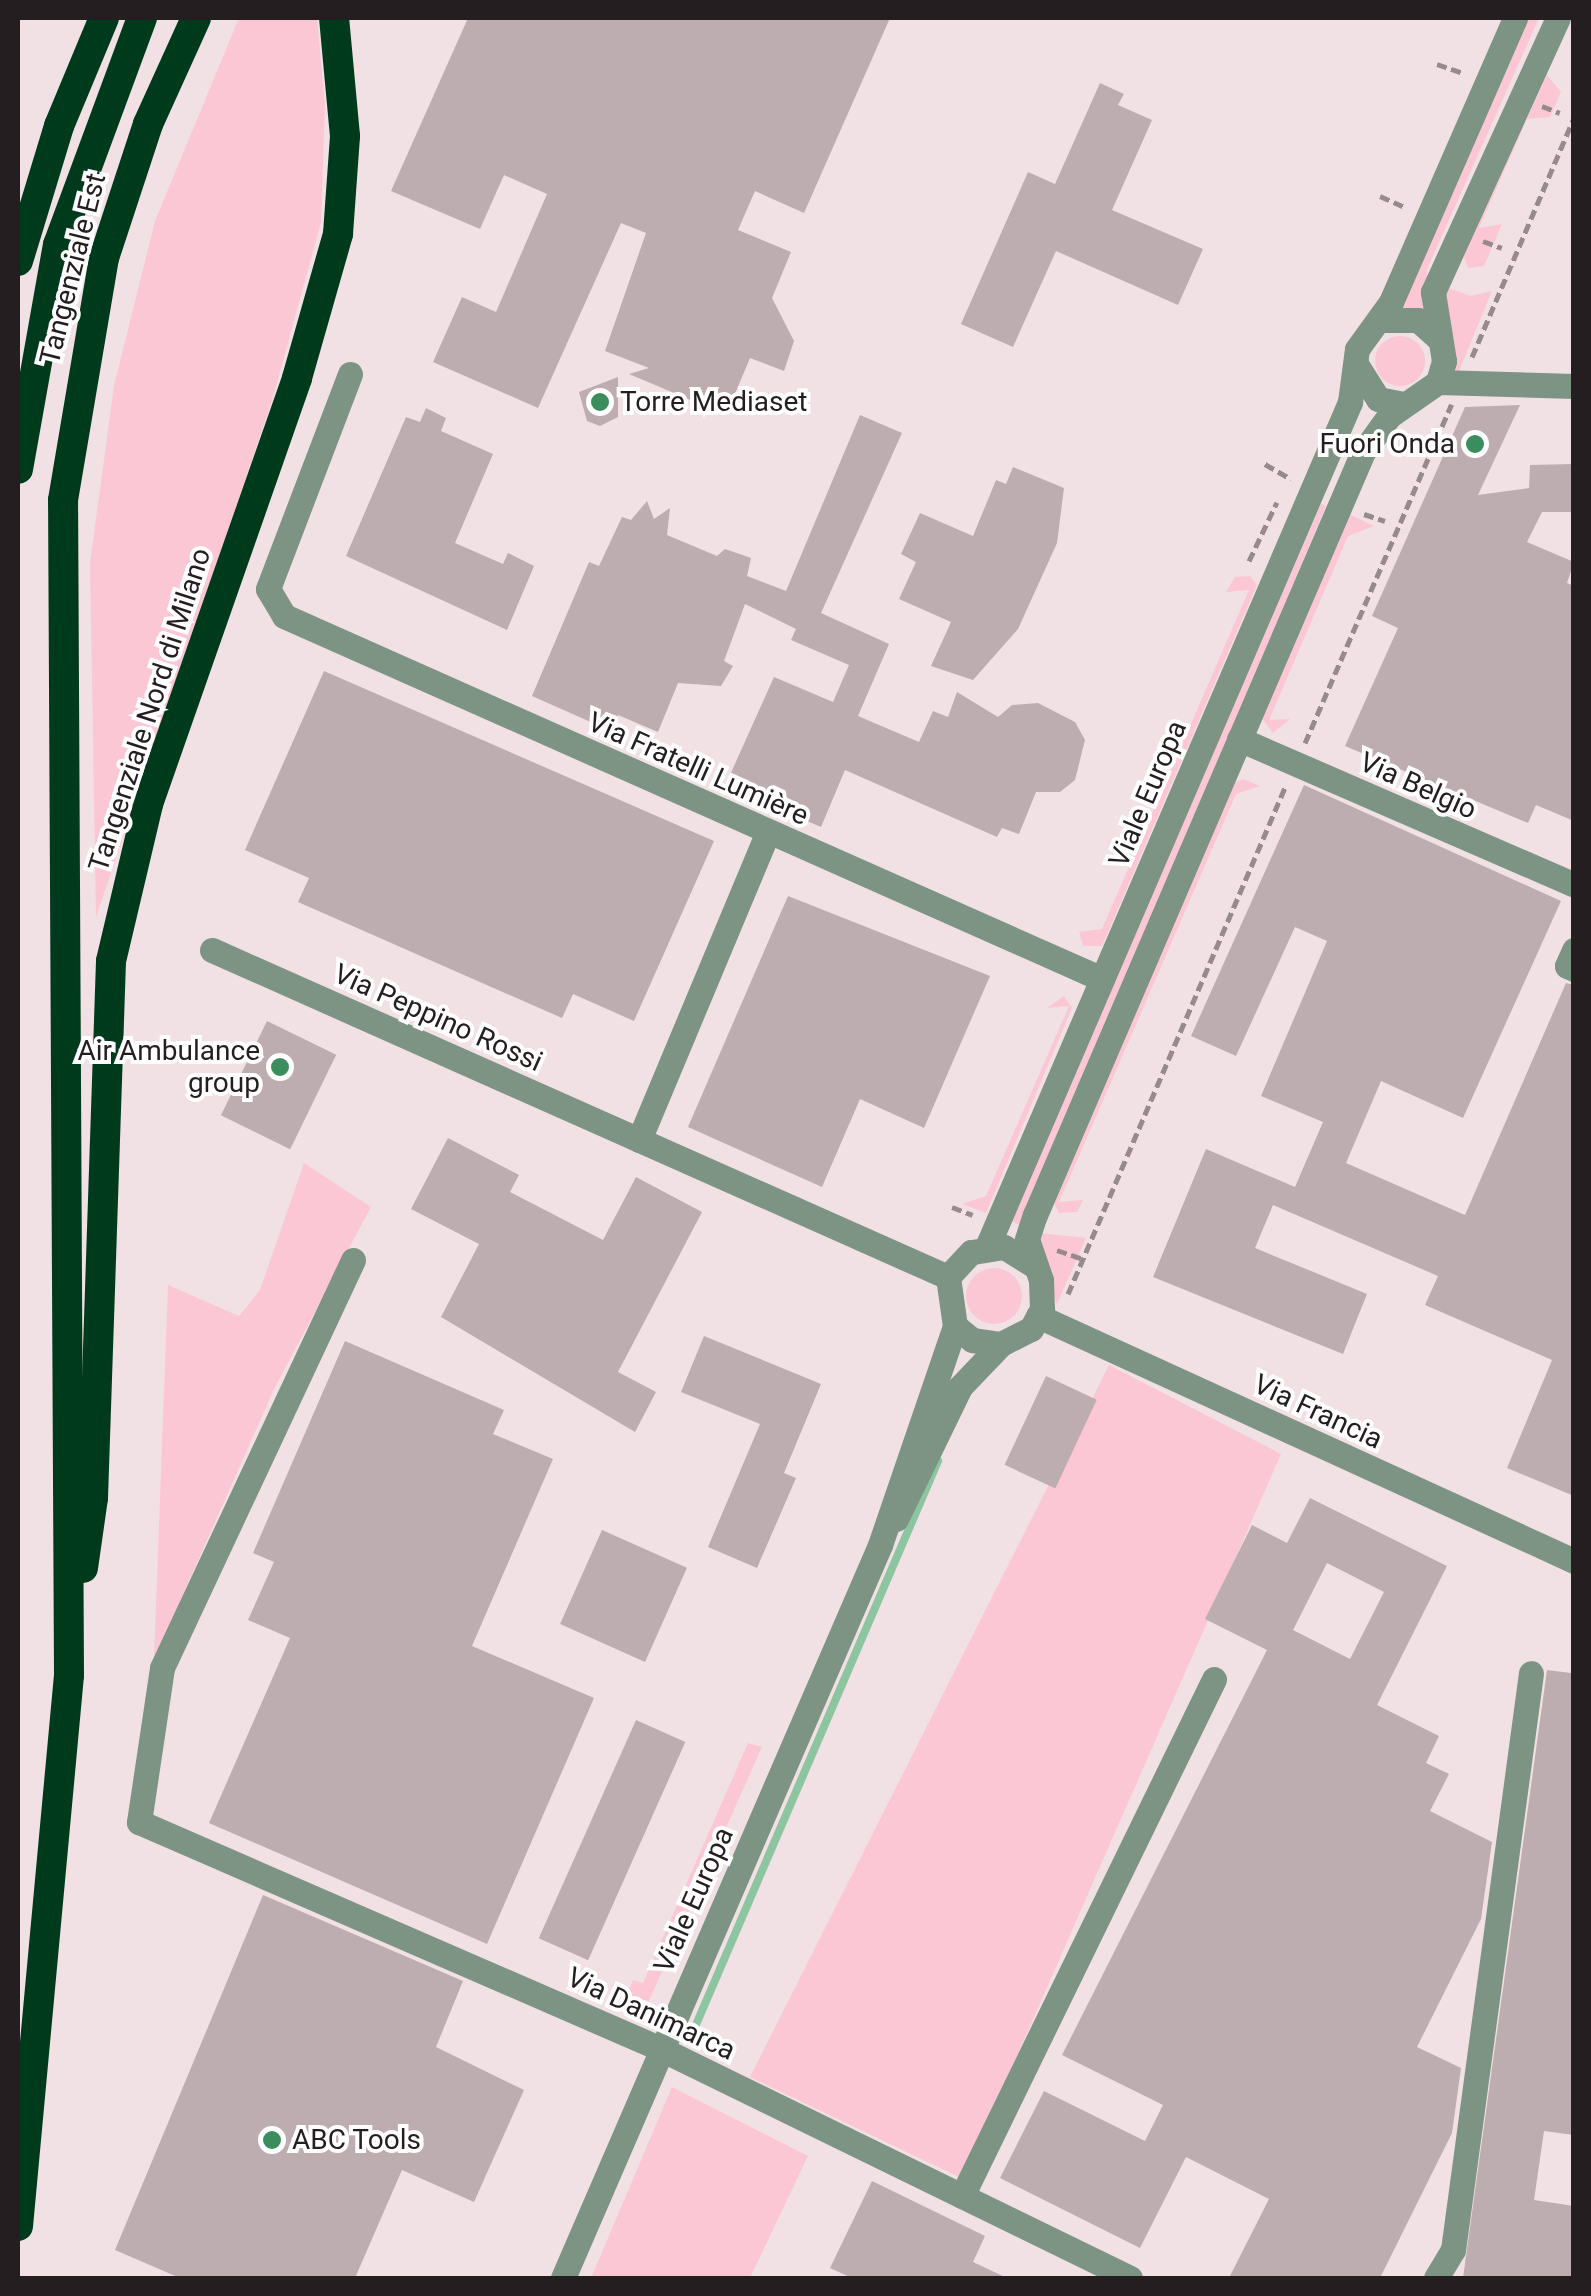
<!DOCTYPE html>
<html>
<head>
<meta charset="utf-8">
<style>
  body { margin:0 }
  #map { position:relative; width:1591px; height:2296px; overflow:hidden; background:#f1e0e4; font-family:Roboto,sans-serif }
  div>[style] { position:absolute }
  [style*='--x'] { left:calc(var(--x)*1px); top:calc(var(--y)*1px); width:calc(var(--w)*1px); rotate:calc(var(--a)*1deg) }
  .green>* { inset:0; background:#fcc7d5 }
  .round { border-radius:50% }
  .stream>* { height:8px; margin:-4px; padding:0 4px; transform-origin:4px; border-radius:4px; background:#8ec5a1 }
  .building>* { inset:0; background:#bdadb1; transform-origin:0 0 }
  .path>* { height:5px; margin-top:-2.5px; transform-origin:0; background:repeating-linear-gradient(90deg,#968a8d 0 10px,transparent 0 15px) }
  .minor>* { height:25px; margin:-12.5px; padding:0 12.5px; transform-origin:12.5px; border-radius:12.5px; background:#7d9485 }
  .highway>* { height:30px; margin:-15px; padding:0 15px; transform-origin:15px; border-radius:15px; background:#003a1d }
  .dots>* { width:28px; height:28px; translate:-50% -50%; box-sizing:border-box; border:5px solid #fff; border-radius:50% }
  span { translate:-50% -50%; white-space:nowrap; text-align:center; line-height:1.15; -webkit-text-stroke:8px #fff; paint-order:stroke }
  .street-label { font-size:28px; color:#241e20 }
  .poi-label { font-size:28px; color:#241e20 }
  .left { translate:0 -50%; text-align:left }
  .right { translate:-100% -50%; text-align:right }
  .frame { position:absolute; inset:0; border:20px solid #241e20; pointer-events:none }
</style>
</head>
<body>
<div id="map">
  <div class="green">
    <div style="clip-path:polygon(239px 18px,317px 18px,325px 106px,321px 222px,272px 401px,96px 917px,90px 563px,114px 386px,155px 221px)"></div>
    <div style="clip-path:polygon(1528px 18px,1539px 18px,1428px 267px,1422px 311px,1402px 308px)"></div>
    <div style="clip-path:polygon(1547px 75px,1561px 92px,1550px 117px,1527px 119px,1479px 228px,1502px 224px,1484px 266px,1468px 268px,1463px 255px)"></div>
    <div style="clip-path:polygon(1448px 288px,1471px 296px,1492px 291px,1457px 376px,1440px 289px)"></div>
    <div class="round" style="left:1375px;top:336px;width:50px;height:50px"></div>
    <div style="clip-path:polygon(1321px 504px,1326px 506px,1023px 1227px,1011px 1221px)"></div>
    <div style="clip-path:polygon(1349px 514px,1374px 526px,1348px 536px,1269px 720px,1290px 719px,1273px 733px,1261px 717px)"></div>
    <div style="clip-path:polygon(1250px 576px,1257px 585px,1102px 946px,1083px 946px,1079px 932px,1102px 929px,1249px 590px,1226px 592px,1235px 577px)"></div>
    <div style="clip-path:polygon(1243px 779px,1260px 786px,1236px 794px,1059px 1202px,1083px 1200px,1077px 1212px,1059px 1213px,1054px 1203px,1234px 783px)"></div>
    <div style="clip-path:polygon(1064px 996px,1072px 1008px,986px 1213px,962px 1204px,986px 1196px,1069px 1006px,1047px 1008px)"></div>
    <div style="clip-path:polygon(304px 1163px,371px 1207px,274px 1389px,154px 1660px,168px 1285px,239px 1316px,260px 1290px)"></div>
    <div style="clip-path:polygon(1039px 1233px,1086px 1238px,1057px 1304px,1038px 1258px)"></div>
    <div class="round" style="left:966px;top:1268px;width:56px;height:56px"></div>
    <div style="clip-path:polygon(1109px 1365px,1281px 1454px,963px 2179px,750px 2077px)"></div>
    <div style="clip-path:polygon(748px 1743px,762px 1747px,644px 2012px,622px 2007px,633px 1980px,643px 1983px)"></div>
    <div style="clip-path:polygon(672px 2087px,808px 2156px,750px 2278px,591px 2278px)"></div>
  </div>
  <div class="stream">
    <div style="--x:695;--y:2027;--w:616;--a:-66.76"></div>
  </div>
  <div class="building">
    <div style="clip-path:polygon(468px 18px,890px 18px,804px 213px,755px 191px,738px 230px,791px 252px,772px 298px,794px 341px,784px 371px,750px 358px,726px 415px,629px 374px,649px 368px,605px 351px,646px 233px,621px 223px,538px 408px,433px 362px,462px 297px,496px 312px,547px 194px,504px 175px,480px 229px,391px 191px)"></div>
    <div style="clip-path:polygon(1100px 83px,1124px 94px,1118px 105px,1152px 120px,1112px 210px,1203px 249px,1178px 305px,1056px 251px,1013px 347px,961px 324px,1028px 172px,1055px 184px)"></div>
    <div style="clip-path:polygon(618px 377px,618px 417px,600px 426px,587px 421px,579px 392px)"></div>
    <div style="clip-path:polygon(1520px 405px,1478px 495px,1529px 488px,1530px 465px,1574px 464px,1574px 512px,1542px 512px,1527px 542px,1574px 562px,1567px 583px,1574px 586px,1574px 821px,1536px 805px,1528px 823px,1345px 746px,1398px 628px,1372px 616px,1465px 407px)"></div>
    <div style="clip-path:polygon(426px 408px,446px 418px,441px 431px,493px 454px,455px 543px,503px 564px,508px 553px,534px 566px,507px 630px,346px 556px,406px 417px,420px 422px)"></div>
    <div style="clip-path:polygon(860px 415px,902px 433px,821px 613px,889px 644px,858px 716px,919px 742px,933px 711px,948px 717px,957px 692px,998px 717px,1012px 705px,1038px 703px,1075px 722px,1085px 740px,1075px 780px,1060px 792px,1036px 792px,1019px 834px,1002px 828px,997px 837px,845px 770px,821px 827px,725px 786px,774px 677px,833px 702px,849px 665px,791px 640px,796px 629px,745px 604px,724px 661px,733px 666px,721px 686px,678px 683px,658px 732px,618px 715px,611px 731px,532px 696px,589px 562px,599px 566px,622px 517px,631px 520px,647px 501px,654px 519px,670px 508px,667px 535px,717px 556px,725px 549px,751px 558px,747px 576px,786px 591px)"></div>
    <div style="clip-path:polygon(1013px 467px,1064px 488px,1057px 543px,1018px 629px,973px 680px,931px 666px,951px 622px,899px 599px,916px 562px,901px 554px,920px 513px,973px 536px,996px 480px,1006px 484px)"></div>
    <div style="clip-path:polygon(324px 671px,714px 841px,634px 1021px,573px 994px,562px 1018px,298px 902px,309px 878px,245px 850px)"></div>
    <div style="clip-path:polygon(1304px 785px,1561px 901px,1463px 1118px,1381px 1081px,1346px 1163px,1465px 1215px,1566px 983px,1574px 985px,1574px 1496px,1507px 1468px,1552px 1360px,1425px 1305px,1438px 1276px,1273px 1205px,1255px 1248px,1367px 1294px,1343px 1354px,1153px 1277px,1206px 1149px,1295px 1187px,1323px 1122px,1261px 1096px,1327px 941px,1295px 927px,1236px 1056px,1191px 1036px)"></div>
    <div style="clip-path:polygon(788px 896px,990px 976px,924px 1128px,860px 1099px,822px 1187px,688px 1127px)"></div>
    <div style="left:267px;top:1021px;width:77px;height:105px;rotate:26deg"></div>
    <div style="clip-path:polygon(448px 1138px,519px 1175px,510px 1192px,603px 1240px,636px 1177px,702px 1212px,618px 1372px,656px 1392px,635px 1432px,441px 1317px,479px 1244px,411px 1209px)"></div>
    <div style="clip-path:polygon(704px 1336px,821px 1384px,784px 1473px,796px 1478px,757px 1568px,708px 1547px,760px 1424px,681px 1392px)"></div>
    <div style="clip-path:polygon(345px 1341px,504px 1410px,493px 1434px,553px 1459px,472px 1646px,594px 1698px,487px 1944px,209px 1823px,290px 1638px,248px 1620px,274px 1562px,253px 1553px)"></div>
    <div style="left:1046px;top:1376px;width:56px;height:98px;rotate:25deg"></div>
    <div style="clip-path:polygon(evenodd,1310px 1498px,1447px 1566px,1377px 1705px,1439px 1736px,1426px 1763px,1449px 1774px,1430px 1811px,1492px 1842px,1481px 1919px,1417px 2047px,1461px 2068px,1452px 2133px,1380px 2278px,1229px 2278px,1269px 2199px,1186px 2157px,1140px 2248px,1000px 2178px,1044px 2091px,1145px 2141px,1163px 2105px,1062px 2055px,1267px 1650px,1205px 1619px,1252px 1525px,1287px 1543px,1310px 1498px,1327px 1563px,1384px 1592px,1350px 1659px,1293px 1630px,1327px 1563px)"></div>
    <div style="left:602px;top:1530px;width:93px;height:103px;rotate:24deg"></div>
    <div style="clip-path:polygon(1547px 1670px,1571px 1673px,1574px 1699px,1574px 2135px,1544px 2131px,1534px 2200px,1574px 2206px,1574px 2278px,1463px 2278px)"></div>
    <div style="left:636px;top:1720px;width:54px;height:239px;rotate:24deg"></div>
    <div style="clip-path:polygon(263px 1895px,463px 1981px,436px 2047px,524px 2090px,474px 2202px,402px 2170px,355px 2278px,180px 2278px,115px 2250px)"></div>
    <div style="clip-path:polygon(872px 2181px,985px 2236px,973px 2262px,1007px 2278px,852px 2278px,830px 2268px)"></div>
  </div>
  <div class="path">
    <div style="--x:1437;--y:64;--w:28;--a:19"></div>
    <div style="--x:1542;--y:106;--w:19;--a:21"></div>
    <div style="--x:1380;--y:196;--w:27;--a:24"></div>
    <div style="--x:1483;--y:241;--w:20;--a:20"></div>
    <div style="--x:1472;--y:357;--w:260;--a:-66.9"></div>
    <div style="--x:1265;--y:464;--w:30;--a:30"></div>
    <div style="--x:1364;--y:514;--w:22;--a:18"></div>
    <div style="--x:1249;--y:561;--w:65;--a:-64.6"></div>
    <div style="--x:1305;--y:743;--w:369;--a:-66.6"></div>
    <div style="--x:952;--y:1207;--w:22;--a:21"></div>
    <div style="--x:1057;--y:1250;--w:28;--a:19"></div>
    <div style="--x:1068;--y:1294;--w:554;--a:-66.81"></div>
  </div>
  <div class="minor">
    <div style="--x:1381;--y:320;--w:37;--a:0"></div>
    <div style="--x:1418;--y:320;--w:27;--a:42"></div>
    <div style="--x:1356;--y:364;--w:41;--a:57.8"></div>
    <div style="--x:1378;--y:399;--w:26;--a:11"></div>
    <div style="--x:350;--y:374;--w:230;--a:110.9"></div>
    <div style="--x:268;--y:589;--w:31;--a:59"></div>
    <div style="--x:284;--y:616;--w:895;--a:23.93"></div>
    <div style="--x:1438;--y:382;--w:136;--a:1.7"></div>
    <div style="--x:1239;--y:739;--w:365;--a:23.5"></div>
    <div style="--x:212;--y:950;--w:805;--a:23.96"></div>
    <div style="--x:1574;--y:950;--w:17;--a:114"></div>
    <div style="--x:1567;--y:966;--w:8;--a:23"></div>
    <div style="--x:639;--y:1140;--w:334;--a:-67.3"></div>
    <div style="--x:987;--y:1247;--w:920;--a:-66.75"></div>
    <div style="--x:1350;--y:402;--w:53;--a:-82.5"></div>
    <div style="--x:1357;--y:349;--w:58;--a:-54.1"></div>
    <div style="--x:1391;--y:302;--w:310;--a:-66.4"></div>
    <div style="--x:353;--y:1260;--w:450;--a:115.1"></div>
    <div style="--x:162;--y:1668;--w:156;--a:98.5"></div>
    <div style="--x:139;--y:1822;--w:569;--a:23.5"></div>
    <div style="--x:661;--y:2049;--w:522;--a:26.03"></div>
    <div style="--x:1033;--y:1265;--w:34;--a:-148"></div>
    <div style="--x:1004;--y:1247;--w:33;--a:171"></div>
    <div style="--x:971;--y:1252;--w:34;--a:133"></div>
    <div style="--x:948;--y:1277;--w:49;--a:81.9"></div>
    <div style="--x:955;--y:1326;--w:22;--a:39"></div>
    <div style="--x:972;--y:1340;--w:29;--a:8"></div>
    <div style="--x:1001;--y:1344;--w:34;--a:-27"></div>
    <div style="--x:1031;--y:1329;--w:23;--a:-61"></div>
    <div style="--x:1042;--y:1309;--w:29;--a:-92"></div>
    <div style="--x:1041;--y:1280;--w:43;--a:-108.9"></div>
    <div style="--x:1027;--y:1239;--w:25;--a:-72"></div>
    <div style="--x:1035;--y:1215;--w:831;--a:-66.74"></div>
    <div style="--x:1363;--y:452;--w:44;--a:-54.2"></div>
    <div style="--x:1389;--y:416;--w:60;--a:-34.8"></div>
    <div style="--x:1438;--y:382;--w:22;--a:-74"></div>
    <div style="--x:1444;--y:361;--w:70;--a:-99.1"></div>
    <div style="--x:1433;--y:292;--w:301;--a:-65.5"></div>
    <div style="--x:1038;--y:1316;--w:589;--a:24.56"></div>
    <div style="--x:896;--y:1519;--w:147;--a:-64.1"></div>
    <div style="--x:960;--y:1387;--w:59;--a:-46.4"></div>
    <div style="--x:962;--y:2196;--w:575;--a:-64.01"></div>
    <div style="--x:563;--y:2278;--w:799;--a:-66.61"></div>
    <div style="--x:880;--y:1545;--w:231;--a:-71.1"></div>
    <div style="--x:1436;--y:2278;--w:33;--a:-59"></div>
    <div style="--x:1453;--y:2250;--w:582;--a:-82.3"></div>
  </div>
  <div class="highway">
    <div style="--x:18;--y:261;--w:141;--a:-73.1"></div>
    <div style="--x:59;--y:126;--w:117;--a:-67.4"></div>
    <div style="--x:18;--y:469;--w:228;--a:-79.9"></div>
    <div style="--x:58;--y:245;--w:242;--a:-69.7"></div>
    <div style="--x:83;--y:1568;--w:71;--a:-81.9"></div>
    <div style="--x:93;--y:1498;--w:537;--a:-88.08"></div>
    <div style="--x:111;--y:961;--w:161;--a:-76.7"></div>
    <div style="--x:148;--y:804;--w:451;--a:-70.7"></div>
    <div style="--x:297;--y:378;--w:150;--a:-74.1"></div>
    <div style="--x:338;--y:234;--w:98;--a:-85.9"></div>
    <div style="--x:345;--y:136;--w:119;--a:-95.3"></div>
    <div style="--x:18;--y:2226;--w:553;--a:-84.71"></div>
    <div style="--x:69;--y:1675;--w:1175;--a:-90.29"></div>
    <div style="--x:63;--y:500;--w:245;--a:-80.4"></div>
    <div style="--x:104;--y:258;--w:141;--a:-71.8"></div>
    <div style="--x:148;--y:124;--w:116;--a:-65.6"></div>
  </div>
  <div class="dots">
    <div style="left:600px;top:402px;background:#3b8d5e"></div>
    <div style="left:1475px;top:444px;background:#3b8d5e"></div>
    <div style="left:280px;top:1067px;background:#3b8d5e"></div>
    <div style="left:272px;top:2140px;background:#3b8d5e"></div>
  </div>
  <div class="street-label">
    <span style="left:73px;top:269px;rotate:-76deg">Tangenziale Est</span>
    <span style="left:150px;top:710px;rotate:-72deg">Tangenziale Nord di Milano</span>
    <span style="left:698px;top:769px;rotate:24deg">Via Fratelli Lumière</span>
    <span style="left:1418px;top:786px;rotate:24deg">Via Belgio</span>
    <span style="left:1148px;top:794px;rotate:-67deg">Viale Europa</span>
    <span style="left:438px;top:1018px;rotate:24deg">Via Peppino Rossi</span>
    <span style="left:1318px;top:1412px;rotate:25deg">Via Francia</span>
    <span style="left:694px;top:1900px;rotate:-66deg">Viale Europa</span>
    <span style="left:651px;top:2014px;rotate:25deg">Via Danimarca</span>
  </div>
  <div class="poi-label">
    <span class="left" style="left:620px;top:402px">Torre Mediaset</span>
    <span class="right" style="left:1455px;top:444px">Fuori Onda</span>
    <span class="right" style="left:260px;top:1067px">Air Ambulance<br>group</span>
    <span class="left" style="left:292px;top:2140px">ABC Tools</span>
  </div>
  <div class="frame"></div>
</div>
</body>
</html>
